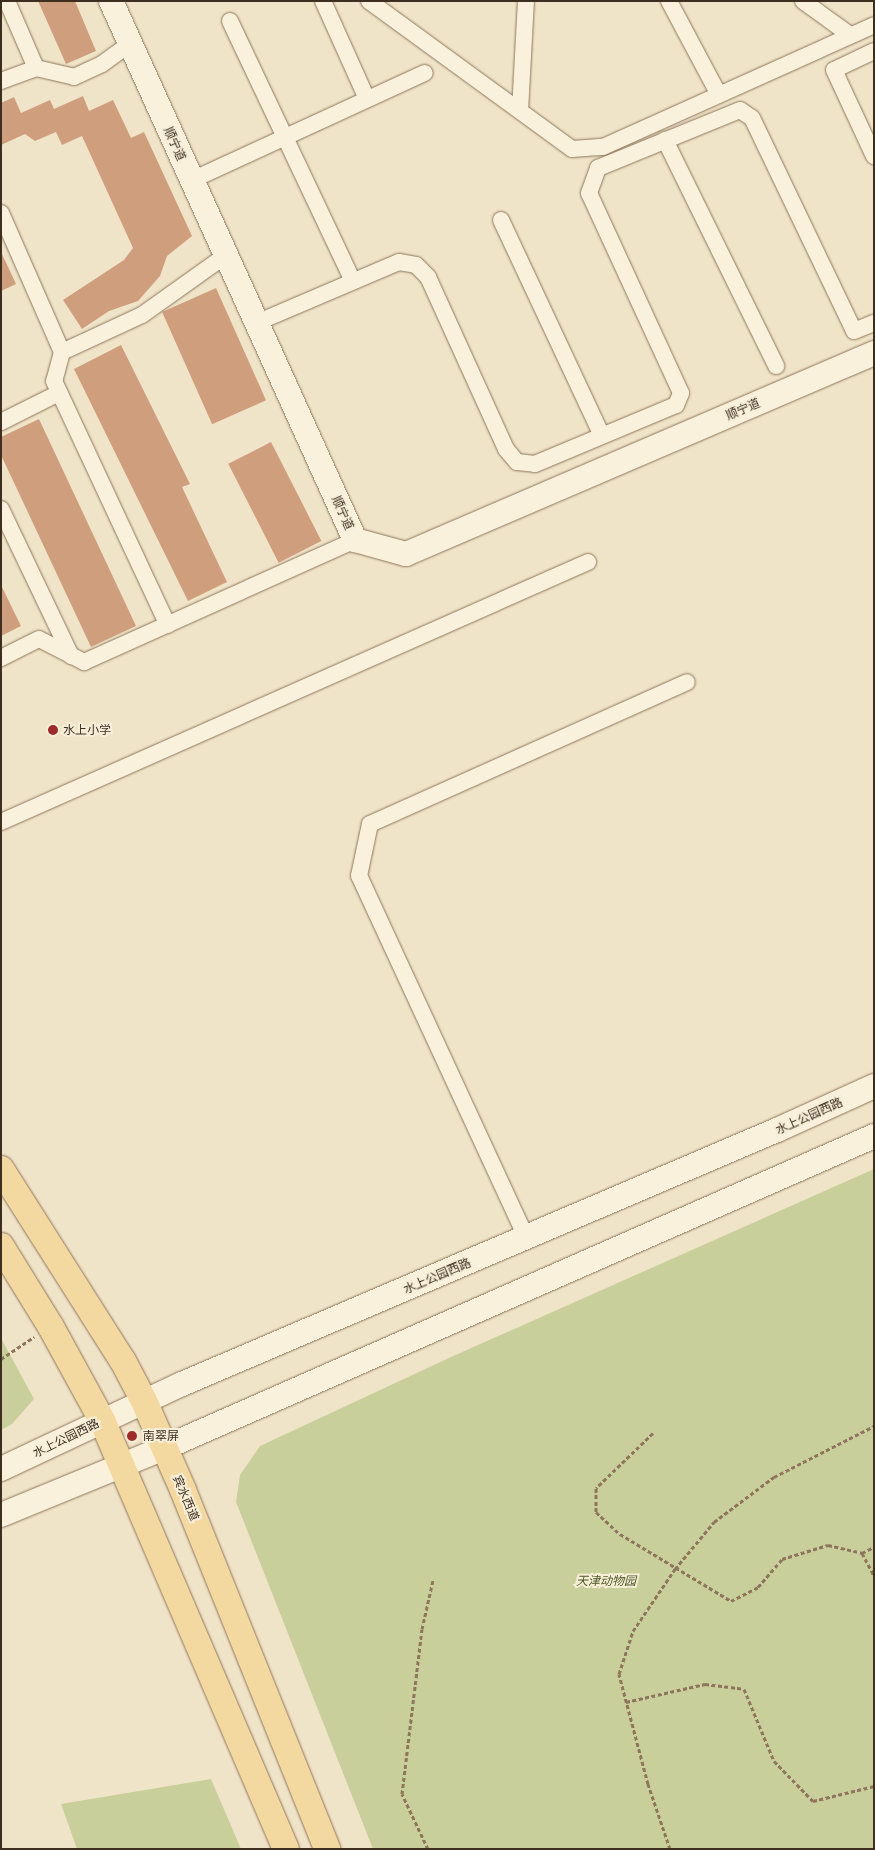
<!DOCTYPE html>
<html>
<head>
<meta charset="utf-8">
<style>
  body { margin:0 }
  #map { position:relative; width:875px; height:1850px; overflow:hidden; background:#f0e4c8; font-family:"Libre Baskerville","Noto Sans SC",serif }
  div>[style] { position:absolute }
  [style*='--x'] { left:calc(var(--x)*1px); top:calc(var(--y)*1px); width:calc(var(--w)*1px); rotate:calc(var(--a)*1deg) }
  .green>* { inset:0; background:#c9cf9b }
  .building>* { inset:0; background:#cf9f7d; transform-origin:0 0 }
  .path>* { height:3px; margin-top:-1.5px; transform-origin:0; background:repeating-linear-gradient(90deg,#8d765c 0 4px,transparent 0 6.5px) }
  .roads { filter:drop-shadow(0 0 1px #8d765c) drop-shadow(0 0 1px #8d765c) }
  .street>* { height:16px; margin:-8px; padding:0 8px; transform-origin:8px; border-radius:8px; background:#faf1dc }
  .secondary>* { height:24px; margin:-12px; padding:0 12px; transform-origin:12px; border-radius:12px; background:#faf1dc }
  .primary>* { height:26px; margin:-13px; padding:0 13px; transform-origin:13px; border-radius:13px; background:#f3d9a0 }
  .dots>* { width:14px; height:14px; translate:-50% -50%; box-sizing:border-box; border:2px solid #f7eed8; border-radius:50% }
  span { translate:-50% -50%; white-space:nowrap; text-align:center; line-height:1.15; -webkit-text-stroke:4px #f7eed8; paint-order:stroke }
  .street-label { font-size:12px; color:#3d2e20 }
  .poi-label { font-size:12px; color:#3d2e20 }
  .left { translate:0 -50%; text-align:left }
  .park-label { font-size:12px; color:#4d5a26; font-style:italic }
  .frame { position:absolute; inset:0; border:2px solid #3d2e20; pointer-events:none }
</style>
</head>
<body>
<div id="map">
  <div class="green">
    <div style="clip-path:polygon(874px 1169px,874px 1849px,373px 1849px,236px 1502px,240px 1475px,260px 1446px,451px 1357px)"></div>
    <div style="clip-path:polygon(1px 1338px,34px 1399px,12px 1424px,1px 1430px)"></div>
    <div style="clip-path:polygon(211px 1779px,241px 1849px,77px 1849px,61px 1804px)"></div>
  </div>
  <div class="building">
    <div style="clip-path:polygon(38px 1px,75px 1px,96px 51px,66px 64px)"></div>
    <div style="clip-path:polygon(83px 96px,89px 111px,113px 100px,131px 138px,144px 132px,192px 236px,167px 256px,160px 276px,138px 301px,109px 311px,82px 329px,63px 300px,124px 260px,133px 248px,82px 136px,62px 145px,56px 132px,35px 141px,25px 134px,1px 145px,1px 103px,14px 97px,21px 113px,50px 100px,54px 109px)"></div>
    <div style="clip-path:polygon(1px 252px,16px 284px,1px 291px)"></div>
    <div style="left:216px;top:288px;width:123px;height:59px;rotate:66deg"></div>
    <div style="clip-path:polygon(121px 345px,190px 484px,182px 487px,227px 582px,188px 601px,74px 369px)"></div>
    <div style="clip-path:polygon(39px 419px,136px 626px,91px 647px,1px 455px,1px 437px)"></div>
    <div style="left:271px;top:442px;width:111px;height:48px;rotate:63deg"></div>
    <div style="clip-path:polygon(1px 585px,21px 626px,1px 636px)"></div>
  </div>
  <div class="path">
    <div style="--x:1;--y:1359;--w:40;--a:-34"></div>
    <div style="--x:653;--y:1433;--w:79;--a:136"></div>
    <div style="--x:596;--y:1488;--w:24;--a:90"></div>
    <div style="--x:596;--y:1512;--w:33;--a:43"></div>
    <div style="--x:620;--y:1534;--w:130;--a:31.1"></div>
    <div style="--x:731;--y:1601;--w:30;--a:-27"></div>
    <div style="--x:758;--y:1587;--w:37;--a:-49"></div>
    <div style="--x:782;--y:1559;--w:48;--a:-16.9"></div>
    <div style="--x:828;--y:1545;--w:35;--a:13"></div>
    <div style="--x:862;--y:1553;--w:26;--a:62"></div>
    <div style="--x:862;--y:1553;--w:13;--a:-27"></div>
    <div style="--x:626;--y:1702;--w:81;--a:-12.8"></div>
    <div style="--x:705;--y:1684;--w:39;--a:7"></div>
    <div style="--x:744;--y:1689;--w:78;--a:67.4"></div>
    <div style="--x:774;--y:1761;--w:56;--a:45.7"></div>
    <div style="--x:813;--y:1801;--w:63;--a:-13.8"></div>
    <div style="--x:428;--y:1849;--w:61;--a:-115.3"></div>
    <div style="--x:402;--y:1794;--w:166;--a:-83.1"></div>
    <div style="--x:422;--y:1629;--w:50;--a:-77.3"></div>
    <div style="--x:670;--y:1849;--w:69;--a:-108.7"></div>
    <div style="--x:648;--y:1784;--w:114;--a:-104.8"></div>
    <div style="--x:619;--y:1674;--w:45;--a:-72"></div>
    <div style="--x:633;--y:1631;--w:75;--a:-55.9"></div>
    <div style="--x:675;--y:1569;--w:61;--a:-50.3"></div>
    <div style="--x:714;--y:1522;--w:75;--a:-36.9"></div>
    <div style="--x:774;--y:1477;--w:112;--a:-27"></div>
  </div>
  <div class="roads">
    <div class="street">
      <div style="--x:7;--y:1;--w:73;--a:66.6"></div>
      <div style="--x:323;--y:1;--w:107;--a:65.8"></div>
      <div style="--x:369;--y:1;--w:251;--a:36.1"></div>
      <div style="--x:572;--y:149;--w:31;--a:-4"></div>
      <div style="--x:603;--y:147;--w:297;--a:-24.2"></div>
      <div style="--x:669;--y:1;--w:106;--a:62"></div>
      <div style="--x:803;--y:1;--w:58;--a:35.9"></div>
      <div style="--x:230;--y:21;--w:288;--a:64.7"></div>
      <div style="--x:874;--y:51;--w:44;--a:154.6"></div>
      <div style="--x:834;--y:70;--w:95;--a:65.1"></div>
      <div style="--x:1;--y:81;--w:37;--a:-20"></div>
      <div style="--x:36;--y:68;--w:39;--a:13"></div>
      <div style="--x:74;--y:77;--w:31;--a:-25"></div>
      <div style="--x:102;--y:64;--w:34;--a:-36"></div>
      <div style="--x:520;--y:111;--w:110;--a:-86.9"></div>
      <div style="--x:665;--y:140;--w:252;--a:63.8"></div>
      <div style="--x:192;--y:180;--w:256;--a:-24.7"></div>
      <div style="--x:1;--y:213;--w:152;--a:66.3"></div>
      <div style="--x:62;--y:352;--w:88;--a:-24.8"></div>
      <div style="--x:142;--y:315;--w:103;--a:-35.5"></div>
      <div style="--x:501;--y:220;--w:238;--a:64.9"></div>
      <div style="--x:256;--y:323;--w:155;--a:-23.1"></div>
      <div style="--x:399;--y:262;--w:17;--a:10"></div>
      <div style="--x:416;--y:265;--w:17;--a:45"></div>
      <div style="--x:428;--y:277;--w:189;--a:65.6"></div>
      <div style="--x:506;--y:449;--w:17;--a:50"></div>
      <div style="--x:517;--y:462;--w:18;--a:6"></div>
      <div style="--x:535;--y:464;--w:153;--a:-22.7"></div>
      <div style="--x:676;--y:405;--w:13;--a:-67"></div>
      <div style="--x:681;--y:393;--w:220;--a:-114.7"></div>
      <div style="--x:589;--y:193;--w:27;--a:-70"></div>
      <div style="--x:598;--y:168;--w:153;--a:-22.2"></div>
      <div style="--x:740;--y:110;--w:14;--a:34"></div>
      <div style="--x:752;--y:118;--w:236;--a:64.4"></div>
      <div style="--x:854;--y:331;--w:22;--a:-22"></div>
      <div style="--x:62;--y:352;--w:30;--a:105"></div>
      <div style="--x:54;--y:381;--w:269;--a:65"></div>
      <div style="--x:1;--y:422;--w:65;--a:-26.6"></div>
      <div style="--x:1;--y:509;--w:163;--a:64.5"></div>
      <div style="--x:1;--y:658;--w:42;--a:-26.6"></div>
      <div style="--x:39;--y:639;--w:51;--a:27.1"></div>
      <div style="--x:84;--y:662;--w:297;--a:-24.2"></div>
      <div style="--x:1;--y:822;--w:642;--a:-23.89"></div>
      <div style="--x:526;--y:1237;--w:398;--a:-114.8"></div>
      <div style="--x:359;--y:876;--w:53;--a:-78.1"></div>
      <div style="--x:370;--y:824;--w:347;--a:-24.1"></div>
    </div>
    <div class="secondary">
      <div style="--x:111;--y:1;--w:592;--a:65.64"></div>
      <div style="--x:355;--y:540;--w:53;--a:15.4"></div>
      <div style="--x:406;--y:554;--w:509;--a:-23.24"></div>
      <div style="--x:1;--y:1469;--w:200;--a:-25.2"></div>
      <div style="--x:182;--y:1384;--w:647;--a:-23.12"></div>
      <div style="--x:777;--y:1130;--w:107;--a:-24.4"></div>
      <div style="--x:1;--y:1515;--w:176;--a:-22.3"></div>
      <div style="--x:164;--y:1448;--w:776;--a:-23.72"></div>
    </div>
    <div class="primary">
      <div style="--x:1;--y:1169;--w:227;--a:57.6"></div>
      <div style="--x:123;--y:1361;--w:45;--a:62.3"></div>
      <div style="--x:144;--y:1401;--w:97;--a:66.3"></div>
      <div style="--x:183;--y:1490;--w:387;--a:68.1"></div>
      <div style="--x:1;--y:1246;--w:95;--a:58.3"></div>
      <div style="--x:51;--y:1327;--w:106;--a:61.3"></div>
      <div style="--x:102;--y:1420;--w:467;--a:66.8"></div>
    </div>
  </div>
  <div class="dots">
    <div style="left:53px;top:730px;background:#9e2a2b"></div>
    <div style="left:132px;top:1436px;background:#9e2a2b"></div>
  </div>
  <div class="street-label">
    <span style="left:175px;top:144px;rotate:66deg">顺宁道</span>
    <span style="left:743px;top:409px;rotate:-23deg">顺宁道</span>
    <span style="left:343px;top:513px;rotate:66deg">顺宁道</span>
    <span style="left:809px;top:1116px;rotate:-24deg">水上公园西路</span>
    <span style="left:437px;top:1276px;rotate:-23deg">水上公园西路</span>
    <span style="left:66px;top:1438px;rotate:-26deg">水上公园西路</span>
    <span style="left:186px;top:1498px;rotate:67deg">宾水西道</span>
  </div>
  <div class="poi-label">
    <span class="left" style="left:63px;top:730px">水上小学</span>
    <span class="left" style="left:143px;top:1436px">南翠屏</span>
  </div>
  <div class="park-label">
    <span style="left:606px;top:1581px">天津动物园</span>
  </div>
  <div class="frame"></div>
</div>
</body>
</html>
